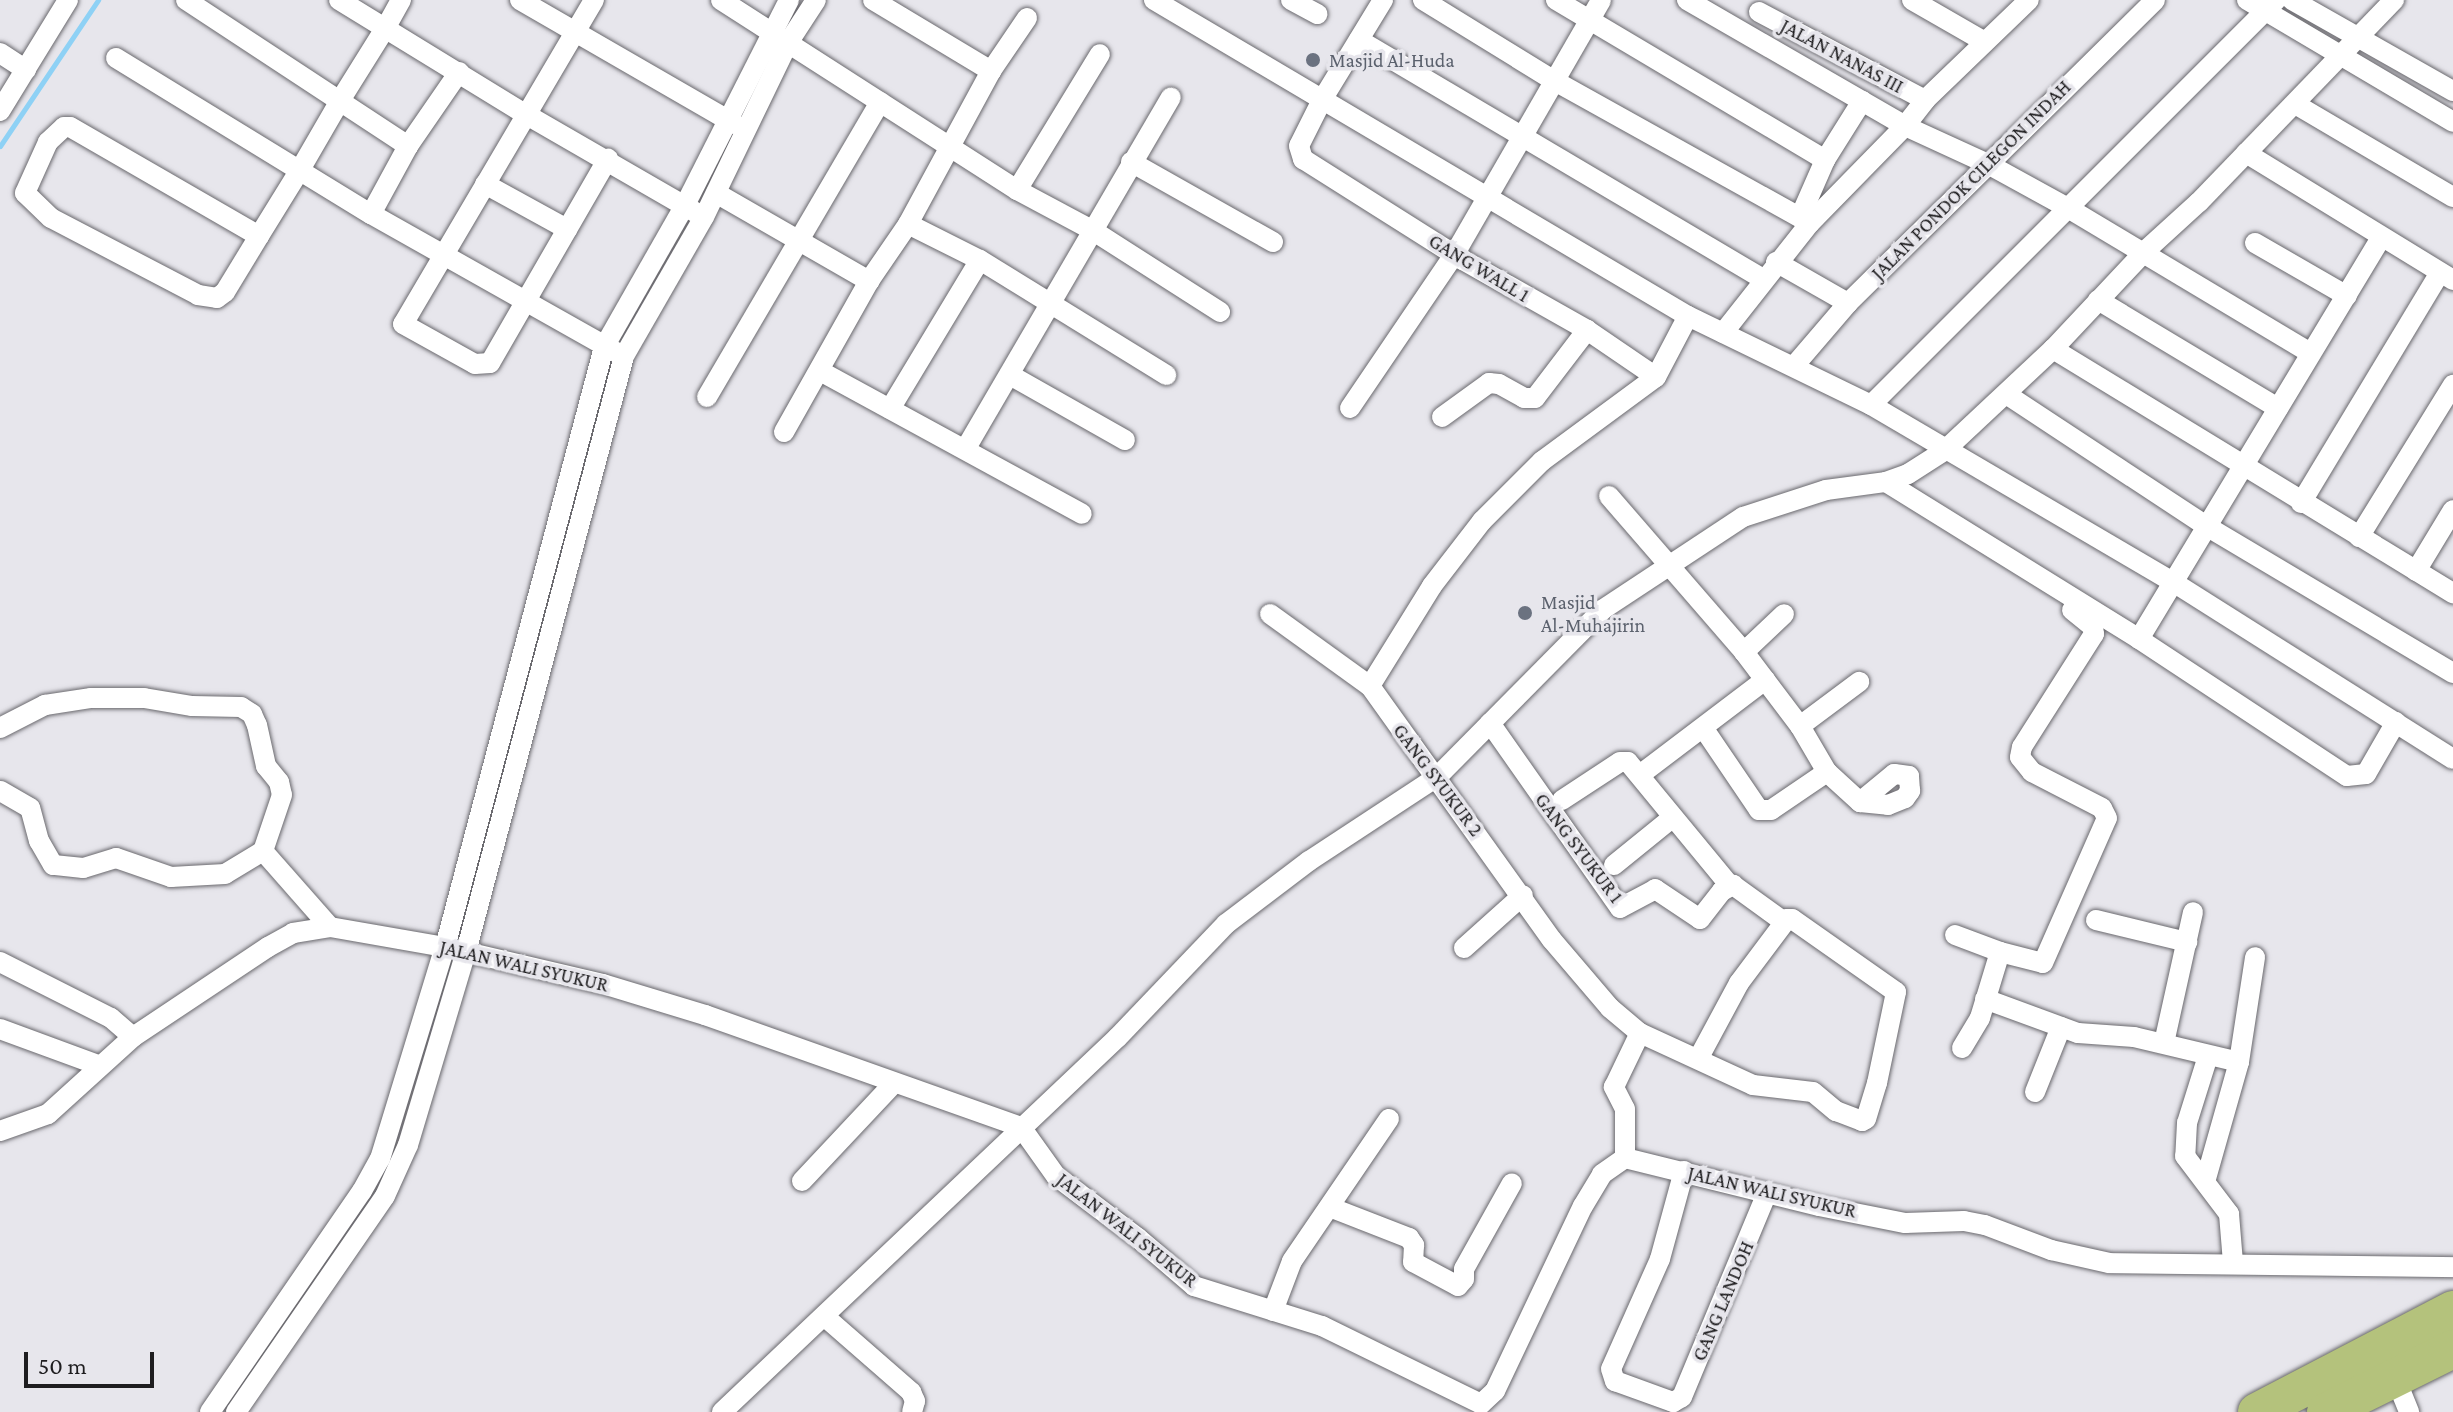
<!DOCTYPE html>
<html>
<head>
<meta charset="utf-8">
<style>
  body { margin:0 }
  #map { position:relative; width:2453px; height:1412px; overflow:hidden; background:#e7e6ec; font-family:"Crimson Pro",serif }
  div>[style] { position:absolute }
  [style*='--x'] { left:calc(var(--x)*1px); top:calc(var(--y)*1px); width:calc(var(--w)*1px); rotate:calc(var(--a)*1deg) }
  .stream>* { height:5px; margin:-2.5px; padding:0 2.5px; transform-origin:2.5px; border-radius:2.5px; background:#8ed1f5 }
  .roads { filter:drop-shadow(0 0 2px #69686d) drop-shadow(0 0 2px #69686d) }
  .street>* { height:20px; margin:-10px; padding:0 10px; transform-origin:10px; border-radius:10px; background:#fff }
  .highway>* { height:38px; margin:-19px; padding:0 19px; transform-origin:19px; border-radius:19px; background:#b4c27c }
  .dots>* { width:22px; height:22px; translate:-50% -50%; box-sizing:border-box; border:4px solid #e7e6ec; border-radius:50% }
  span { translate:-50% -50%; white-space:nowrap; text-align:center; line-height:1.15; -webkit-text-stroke:7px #e7e6ec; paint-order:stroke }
  .street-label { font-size:20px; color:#1e1d1f }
  .worship-label { font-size:20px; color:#5b616d }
  .left { translate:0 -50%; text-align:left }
  .scale { position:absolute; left:24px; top:1352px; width:130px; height:36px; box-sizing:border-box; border:4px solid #1e1d1f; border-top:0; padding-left:10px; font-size:24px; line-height:28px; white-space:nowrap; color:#1e1d1f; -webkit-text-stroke:6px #e7e6ec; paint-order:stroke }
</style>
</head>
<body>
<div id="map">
  <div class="stream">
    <div style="--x:0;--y:146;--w:176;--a:-56.1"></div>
  </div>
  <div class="roads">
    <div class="street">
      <div style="--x:186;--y:0;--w:266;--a:33.3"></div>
      <div style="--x:339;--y:0;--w:220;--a:31.5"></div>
      <div style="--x:527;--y:115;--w:196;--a:30"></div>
      <div style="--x:520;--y:0;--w:248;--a:30"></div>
      <div style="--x:594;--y:0;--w:376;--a:120.5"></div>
      <div style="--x:403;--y:324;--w:82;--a:29.1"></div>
      <div style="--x:475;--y:364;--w:15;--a:-4"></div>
      <div style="--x:490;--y:363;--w:236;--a:-60"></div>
      <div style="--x:721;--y:0;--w:352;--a:32.7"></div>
      <div style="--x:1017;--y:190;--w:85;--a:28.1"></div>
      <div style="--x:1092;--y:230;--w:152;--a:32.6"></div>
      <div style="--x:873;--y:0;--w:138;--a:31"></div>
      <div style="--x:1154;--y:0;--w:620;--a:30.62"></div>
      <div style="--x:1688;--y:316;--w:203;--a:25.9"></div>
      <div style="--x:1871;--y:405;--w:350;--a:30.4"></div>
      <div style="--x:2173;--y:582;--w:331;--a:32.3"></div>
      <div style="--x:1291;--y:0;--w:30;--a:28"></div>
      <div style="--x:1383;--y:0;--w:117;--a:121.4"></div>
      <div style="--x:1322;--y:100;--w:51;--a:116.6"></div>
      <div style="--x:1299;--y:146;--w:14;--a:73"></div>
      <div style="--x:1303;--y:159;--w:189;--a:32.3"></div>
      <div style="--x:1463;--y:260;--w:142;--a:29.4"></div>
      <div style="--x:1587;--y:330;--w:83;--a:34.3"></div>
      <div style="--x:1423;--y:0;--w:153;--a:31.6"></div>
      <div style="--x:1553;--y:80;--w:294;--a:29.1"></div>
      <div style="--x:1556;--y:0;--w:313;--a:30.7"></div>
      <div style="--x:1687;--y:0;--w:252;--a:30"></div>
      <div style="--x:1905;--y:126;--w:89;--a:24.6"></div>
      <div style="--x:1986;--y:163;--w:94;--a:28.8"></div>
      <div style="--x:2068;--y:208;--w:282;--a:30.9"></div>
      <div style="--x:1912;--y:0;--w:84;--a:29.9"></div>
      <div style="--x:2247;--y:0;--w:239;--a:30.6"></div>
      <div style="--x:2292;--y:0;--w:185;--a:29.5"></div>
      <div style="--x:1759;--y:12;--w:188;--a:27.9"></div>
      <div style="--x:1359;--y:40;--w:469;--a:30.6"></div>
      <div style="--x:0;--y:53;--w:31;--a:33"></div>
      <div style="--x:116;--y:58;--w:299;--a:31.5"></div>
      <div style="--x:371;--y:214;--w:281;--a:29.4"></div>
      <div style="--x:2295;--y:104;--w:183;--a:30.5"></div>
      <div style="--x:0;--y:111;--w:130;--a:-58.5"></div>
      <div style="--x:2246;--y:153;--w:243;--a:31.5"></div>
      <div style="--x:1131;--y:162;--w:163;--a:29.4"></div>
      <div style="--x:485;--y:184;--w:94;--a:28.8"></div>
      <div style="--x:1017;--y:190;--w:159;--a:-58.6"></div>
      <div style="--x:716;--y:193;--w:177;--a:29.9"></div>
      <div style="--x:371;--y:214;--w:77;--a:-61.4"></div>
      <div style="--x:408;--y:146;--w:90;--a:-55.4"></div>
      <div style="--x:1800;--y:217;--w:62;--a:-66.3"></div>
      <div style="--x:1825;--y:160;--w:70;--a:-57.9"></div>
      <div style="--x:908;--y:224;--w:80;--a:26.6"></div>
      <div style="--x:980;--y:260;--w:219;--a:31.7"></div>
      <div style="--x:259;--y:236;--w:218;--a:-150"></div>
      <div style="--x:70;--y:127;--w:6;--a:180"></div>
      <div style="--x:64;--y:127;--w:22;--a:137"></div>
      <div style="--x:48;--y:142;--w:56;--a:114.3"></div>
      <div style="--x:25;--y:193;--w:36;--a:44"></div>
      <div style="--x:51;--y:218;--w:166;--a:27.6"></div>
      <div style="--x:198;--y:295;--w:19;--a:9"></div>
      <div style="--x:217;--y:298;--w:10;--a:-37"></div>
      <div style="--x:225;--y:292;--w:66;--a:-58.7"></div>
      <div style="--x:259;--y:236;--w:80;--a:-58.3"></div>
      <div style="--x:301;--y:168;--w:80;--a:-59.9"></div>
      <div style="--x:341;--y:99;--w:85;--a:-58"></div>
      <div style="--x:386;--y:27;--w:31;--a:-61"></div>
      <div style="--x:2255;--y:243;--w:106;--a:29.9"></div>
      <div style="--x:1776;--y:262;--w:83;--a:29.7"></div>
      <div style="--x:2098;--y:300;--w:210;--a:31"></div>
      <div style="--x:1688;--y:316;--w:69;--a:117.7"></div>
      <div style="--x:1656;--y:377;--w:142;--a:143.6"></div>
      <div style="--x:1542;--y:461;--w:85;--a:135"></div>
      <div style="--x:1482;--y:521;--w:82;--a:127.6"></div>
      <div style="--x:1432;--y:586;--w:118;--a:121.8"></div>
      <div style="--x:1370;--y:686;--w:312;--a:54.4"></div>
      <div style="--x:1552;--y:940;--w:89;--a:49.5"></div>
      <div style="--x:1610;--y:1008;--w:39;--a:40"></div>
      <div style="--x:1640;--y:1033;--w:124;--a:24.7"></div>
      <div style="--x:1753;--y:1085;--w:60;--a:6.7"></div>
      <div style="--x:1813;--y:1092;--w:30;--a:40"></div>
      <div style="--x:1836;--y:1111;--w:28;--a:21"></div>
      <div style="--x:1862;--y:1121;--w:4;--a:-27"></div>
      <div style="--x:1866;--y:1119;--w:38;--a:-73"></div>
      <div style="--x:1877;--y:1083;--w:93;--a:-78.2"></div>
      <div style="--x:1896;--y:992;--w:127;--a:-144.9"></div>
      <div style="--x:1792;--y:919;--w:5;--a:180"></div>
      <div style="--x:1787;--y:919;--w:80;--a:126.9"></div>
      <div style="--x:1739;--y:983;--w:86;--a:118.3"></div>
      <div style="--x:1723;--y:333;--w:140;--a:-51.7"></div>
      <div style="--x:1810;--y:223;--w:136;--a:-45.6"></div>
      <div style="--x:1905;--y:126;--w:33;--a:-52"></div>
      <div style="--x:1925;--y:100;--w:144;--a:-43.9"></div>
      <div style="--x:2053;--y:349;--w:469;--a:31.4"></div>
      <div style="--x:1794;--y:366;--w:83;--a:-49.4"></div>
      <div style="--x:1848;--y:303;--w:431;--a:-44.6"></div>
      <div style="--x:820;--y:371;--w:298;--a:28.6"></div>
      <div style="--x:1010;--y:375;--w:132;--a:29.5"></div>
      <div style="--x:2006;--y:394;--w:242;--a:33.4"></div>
      <div style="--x:2208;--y:527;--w:285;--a:30.8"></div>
      <div style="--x:707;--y:397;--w:342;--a:-59.6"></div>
      <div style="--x:1871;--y:405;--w:573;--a:-45"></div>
      <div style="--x:1350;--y:408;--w:185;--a:-55.8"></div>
      <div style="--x:1454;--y:255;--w:294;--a:-60"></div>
      <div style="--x:890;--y:409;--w:174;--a:-58.9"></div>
      <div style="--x:1442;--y:417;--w:58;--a:-35.9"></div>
      <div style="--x:1489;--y:383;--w:10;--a:6"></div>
      <div style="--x:1499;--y:384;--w:29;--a:29"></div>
      <div style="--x:1524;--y:398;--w:11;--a:0"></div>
      <div style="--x:1535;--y:398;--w:86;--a:-52.6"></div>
      <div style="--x:784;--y:432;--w:173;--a:-60.6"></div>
      <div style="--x:869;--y:281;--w:69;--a:-55.6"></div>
      <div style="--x:908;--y:224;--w:174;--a:-61.5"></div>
      <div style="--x:991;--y:71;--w:64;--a:-55.8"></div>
      <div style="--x:966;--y:448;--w:406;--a:-59.7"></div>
      <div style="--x:1886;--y:482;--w:298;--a:31.8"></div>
      <div style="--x:2139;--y:639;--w:249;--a:33.4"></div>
      <div style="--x:2347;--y:776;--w:19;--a:-6"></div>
      <div style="--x:2366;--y:774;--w:60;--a:-60"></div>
      <div style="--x:1609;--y:496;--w:206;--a:49.1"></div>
      <div style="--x:1744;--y:652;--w:93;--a:52.9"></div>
      <div style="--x:1800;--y:726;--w:53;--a:59.6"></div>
      <div style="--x:1827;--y:772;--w:45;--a:42.3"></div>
      <div style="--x:1860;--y:802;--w:28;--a:6"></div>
      <div style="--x:1888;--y:805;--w:18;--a:-22"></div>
      <div style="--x:1905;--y:798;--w:9;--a:-54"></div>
      <div style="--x:1910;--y:791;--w:15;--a:-94"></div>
      <div style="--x:1909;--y:776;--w:15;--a:-172"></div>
      <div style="--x:1894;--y:774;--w:44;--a:140.5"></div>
      <div style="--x:2301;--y:503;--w:269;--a:-58.9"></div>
      <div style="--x:2359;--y:537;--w:179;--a:-58.3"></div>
      <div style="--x:2416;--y:571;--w:71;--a:-58.8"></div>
      <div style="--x:1270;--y:614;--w:123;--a:35.8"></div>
      <div style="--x:2139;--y:639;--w:468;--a:-58.9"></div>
      <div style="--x:1744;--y:652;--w:55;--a:-43.5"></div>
      <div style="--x:1490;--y:723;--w:226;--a:54.9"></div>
      <div style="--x:1620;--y:908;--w:40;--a:-28"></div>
      <div style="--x:1655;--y:889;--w:54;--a:33.7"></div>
      <div style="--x:1700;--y:919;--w:36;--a:-52"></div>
      <div style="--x:1722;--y:891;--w:13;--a:-29"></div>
      <div style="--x:1733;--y:885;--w:62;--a:35.8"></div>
      <div style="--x:1800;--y:726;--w:74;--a:-36.7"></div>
      <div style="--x:0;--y:728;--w:51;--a:-27.1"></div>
      <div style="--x:45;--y:705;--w:47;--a:-8.7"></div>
      <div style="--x:91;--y:698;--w:53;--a:0"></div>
      <div style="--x:144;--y:698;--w:49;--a:9.5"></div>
      <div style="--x:192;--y:706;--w:49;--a:1.2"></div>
      <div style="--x:241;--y:707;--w:13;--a:32"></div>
      <div style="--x:252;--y:714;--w:12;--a:66"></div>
      <div style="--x:257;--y:725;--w:42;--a:77.6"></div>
      <div style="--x:266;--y:766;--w:21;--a:51"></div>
      <div style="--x:279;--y:782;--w:13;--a:77"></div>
      <div style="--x:282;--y:795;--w:59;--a:108.7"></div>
      <div style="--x:263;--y:851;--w:44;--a:148.8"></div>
      <div style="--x:225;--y:874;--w:54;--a:176.8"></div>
      <div style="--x:171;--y:877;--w:58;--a:-160.9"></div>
      <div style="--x:116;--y:858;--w:34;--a:163"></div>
      <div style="--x:83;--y:868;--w:30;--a:-174"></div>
      <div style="--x:53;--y:865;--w:28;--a:-120"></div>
      <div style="--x:39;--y:841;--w:34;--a:-105"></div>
      <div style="--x:30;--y:808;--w:34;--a:-150"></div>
      <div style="--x:1704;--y:729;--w:98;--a:55.8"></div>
      <div style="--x:1759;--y:810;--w:12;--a:0"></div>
      <div style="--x:1771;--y:810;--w:68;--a:-34.2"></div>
      <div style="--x:1641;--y:774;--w:156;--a:-37.2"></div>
      <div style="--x:1562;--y:800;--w:69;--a:-33.2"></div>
      <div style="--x:1620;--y:762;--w:8;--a:0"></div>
      <div style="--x:1628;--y:762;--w:156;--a:50.5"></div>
      <div style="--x:263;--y:851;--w:101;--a:48.6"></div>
      <div style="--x:1614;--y:865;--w:75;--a:-39"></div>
      <div style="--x:2096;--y:920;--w:94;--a:13.6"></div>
      <div style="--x:1955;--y:935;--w:48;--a:20.7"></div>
      <div style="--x:2000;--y:952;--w:69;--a:106.9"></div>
      <div style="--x:1980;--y:1018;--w:35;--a:121"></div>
      <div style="--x:1464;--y:948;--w:79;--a:-41.9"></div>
      <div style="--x:2000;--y:952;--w:44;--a:14.3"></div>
      <div style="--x:2043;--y:963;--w:158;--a:-66.2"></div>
      <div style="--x:2107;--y:818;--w:11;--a:-117"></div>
      <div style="--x:2102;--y:808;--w:79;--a:-152.8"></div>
      <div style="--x:2032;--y:772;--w:19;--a:-129"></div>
      <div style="--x:2020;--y:757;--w:10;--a:-79"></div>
      <div style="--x:2022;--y:747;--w:134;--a:-57.5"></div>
      <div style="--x:2094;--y:634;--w:7;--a:-98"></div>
      <div style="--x:2093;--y:627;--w:27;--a:-141"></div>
      <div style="--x:0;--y:962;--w:124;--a:26.8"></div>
      <div style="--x:111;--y:1018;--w:29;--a:41"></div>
      <div style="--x:1985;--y:999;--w:99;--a:20.1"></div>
      <div style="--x:2078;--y:1033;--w:56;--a:4.1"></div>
      <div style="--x:2134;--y:1037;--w:108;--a:13.4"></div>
      <div style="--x:2239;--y:1062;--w:122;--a:105.8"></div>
      <div style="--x:0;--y:1029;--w:104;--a:20.2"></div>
      <div style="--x:2164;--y:1043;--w:134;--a:-77.5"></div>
      <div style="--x:2208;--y:1056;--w:70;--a:107.4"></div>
      <div style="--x:2187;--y:1123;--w:33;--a:93"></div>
      <div style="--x:2185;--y:1156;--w:73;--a:52.8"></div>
      <div style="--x:2229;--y:1214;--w:49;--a:85.3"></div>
      <div style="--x:2239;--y:1062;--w:106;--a:-81.3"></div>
      <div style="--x:2035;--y:1092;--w:70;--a:-68.2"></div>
      <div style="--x:0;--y:1131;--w:51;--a:-19.5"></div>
      <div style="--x:48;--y:1114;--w:115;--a:-42.2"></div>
      <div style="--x:133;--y:1037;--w:162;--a:-33.7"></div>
      <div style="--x:268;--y:947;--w:29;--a:-29"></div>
      <div style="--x:293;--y:933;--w:37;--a:-9"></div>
      <div style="--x:330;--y:927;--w:117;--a:9.9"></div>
      <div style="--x:445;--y:947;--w:162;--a:13.2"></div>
      <div style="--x:603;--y:984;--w:107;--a:16.9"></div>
      <div style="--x:705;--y:1015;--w:335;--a:19.5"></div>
      <div style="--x:1021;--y:1127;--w:60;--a:54.5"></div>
      <div style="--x:1056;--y:1176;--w:103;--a:37.1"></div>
      <div style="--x:1138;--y:1238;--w:74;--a:40.6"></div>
      <div style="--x:1194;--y:1286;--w:134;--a:17.4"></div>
      <div style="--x:1322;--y:1326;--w:177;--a:26.1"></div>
      <div style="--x:1481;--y:1404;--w:19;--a:-43"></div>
      <div style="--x:1495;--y:1391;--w:205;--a:-64.6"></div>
      <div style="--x:1583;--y:1206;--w:37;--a:-59"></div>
      <div style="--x:1602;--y:1174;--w:28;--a:-35"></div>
      <div style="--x:1625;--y:1158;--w:200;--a:13.9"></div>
      <div style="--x:1819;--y:1206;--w:88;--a:11.2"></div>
      <div style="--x:1905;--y:1223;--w:59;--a:-1.9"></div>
      <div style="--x:1964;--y:1221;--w:21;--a:11"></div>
      <div style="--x:1985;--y:1225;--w:71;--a:20.7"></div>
      <div style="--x:2051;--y:1250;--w:59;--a:12.6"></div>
      <div style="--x:2109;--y:1263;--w:344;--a:0.7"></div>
      <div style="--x:1625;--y:1158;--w:49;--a:-90"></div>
      <div style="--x:1625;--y:1109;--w:25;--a:-117"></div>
      <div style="--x:1614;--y:1087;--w:60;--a:-64.3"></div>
      <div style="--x:1684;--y:1171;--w:91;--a:105.3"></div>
      <div style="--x:1660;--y:1259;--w:120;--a:114"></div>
      <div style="--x:1611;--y:1369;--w:13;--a:72"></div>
      <div style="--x:1615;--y:1381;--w:62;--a:19.9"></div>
      <div style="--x:1673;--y:1402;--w:10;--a:-29"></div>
      <div style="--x:1682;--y:1397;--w:221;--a:-67.4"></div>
      <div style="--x:802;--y:1181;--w:134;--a:-46.8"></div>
      <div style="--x:1332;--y:1208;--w:83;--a:21.3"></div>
      <div style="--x:1409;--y:1238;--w:9;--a:54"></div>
      <div style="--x:1414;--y:1245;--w:17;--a:93"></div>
      <div style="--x:1413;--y:1262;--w:51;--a:28.1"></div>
      <div style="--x:1458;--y:1286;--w:9;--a:-49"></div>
      <div style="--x:1464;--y:1279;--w:10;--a:-90"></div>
      <div style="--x:1464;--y:1269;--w:98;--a:-60.8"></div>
      <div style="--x:1273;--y:1311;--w:53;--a:-69.2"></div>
      <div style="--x:1292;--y:1261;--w:172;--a:-55.7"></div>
      <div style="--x:824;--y:1316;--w:116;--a:41.1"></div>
      <div style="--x:911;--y:1392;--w:10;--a:66"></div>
      <div style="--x:915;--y:1401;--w:11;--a:105"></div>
      <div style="--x:2395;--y:1377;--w:38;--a:68"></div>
      <div style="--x:210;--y:1412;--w:268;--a:-55.5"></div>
      <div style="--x:362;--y:1191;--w:37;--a:-61"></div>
      <div style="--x:380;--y:1159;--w:222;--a:-73"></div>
      <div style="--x:445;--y:947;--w:621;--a:-75.16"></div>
      <div style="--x:604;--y:347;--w:163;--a:-60.3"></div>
      <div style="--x:685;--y:205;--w:230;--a:-63.1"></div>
      <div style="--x:236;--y:1412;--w:262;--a:-55.4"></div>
      <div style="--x:385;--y:1196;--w:56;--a:-65.7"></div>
      <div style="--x:408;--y:1145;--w:202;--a:-73.3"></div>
      <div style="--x:466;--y:952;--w:617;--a:-75.15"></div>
      <div style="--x:624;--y:356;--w:160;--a:-60.1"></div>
      <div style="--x:704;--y:217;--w:193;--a:-64.2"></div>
      <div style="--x:788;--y:43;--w:51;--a:-56.9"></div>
      <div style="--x:722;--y:1412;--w:545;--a:-43.44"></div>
      <div style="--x:1118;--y:1037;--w:156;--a:-46.3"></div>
      <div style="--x:1226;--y:924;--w:104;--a:-37.2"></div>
      <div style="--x:1309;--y:861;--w:153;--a:-33.3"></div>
      <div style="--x:1437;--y:777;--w:235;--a:-45.3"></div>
      <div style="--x:1602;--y:610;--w:169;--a:-33.4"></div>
      <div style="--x:1743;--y:517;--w:87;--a:-18"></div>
      <div style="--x:1826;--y:490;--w:61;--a:-7.6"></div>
      <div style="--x:1886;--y:482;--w:23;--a:-20"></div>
      <div style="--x:1908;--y:474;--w:43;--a:-32.6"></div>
      <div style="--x:1944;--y:451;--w:149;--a:-43.1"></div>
      <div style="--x:2053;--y:349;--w:133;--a:-46.8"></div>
      <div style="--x:2144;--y:252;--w:74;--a:-42.3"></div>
      <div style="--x:2199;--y:202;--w:281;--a:-46"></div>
    </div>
    <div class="highway">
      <div style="--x:2257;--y:1412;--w:221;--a:-27.5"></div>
      <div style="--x:2326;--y:1412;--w:142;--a:-26.4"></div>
    </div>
  </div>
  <div class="dots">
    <div style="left:1313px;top:60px;background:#6b7280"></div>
    <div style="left:1525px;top:613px;background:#6b7280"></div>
  </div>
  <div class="street-label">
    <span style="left:1842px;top:56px;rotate:28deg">JALAN NANAS III</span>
    <span style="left:1971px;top:180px;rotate:-45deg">JALAN PONDOK CILEGON INDAH</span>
    <span style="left:1479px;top:268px;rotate:31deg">GANG WALL 1</span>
    <span style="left:1438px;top:780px;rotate:53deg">GANG SYUKUR 2</span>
    <span style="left:1579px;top:848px;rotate:53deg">GANG SYUKUR 1</span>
    <span style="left:524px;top:966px;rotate:13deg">JALAN WALI SYUKUR</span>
    <span style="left:1772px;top:1192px;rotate:13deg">JALAN WALI SYUKUR</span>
    <span style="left:1127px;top:1230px;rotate:38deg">JALAN WALI SYUKUR</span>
    <span style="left:1723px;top:1301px;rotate:-67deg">GANG LANDOH</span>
  </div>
  <div class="worship-label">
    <span class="left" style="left:1329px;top:60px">Masjid Al-Huda</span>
    <span class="left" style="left:1541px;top:614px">Masjid<br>Al-Muhajirin</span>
  </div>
  <div class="scale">50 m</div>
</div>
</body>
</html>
